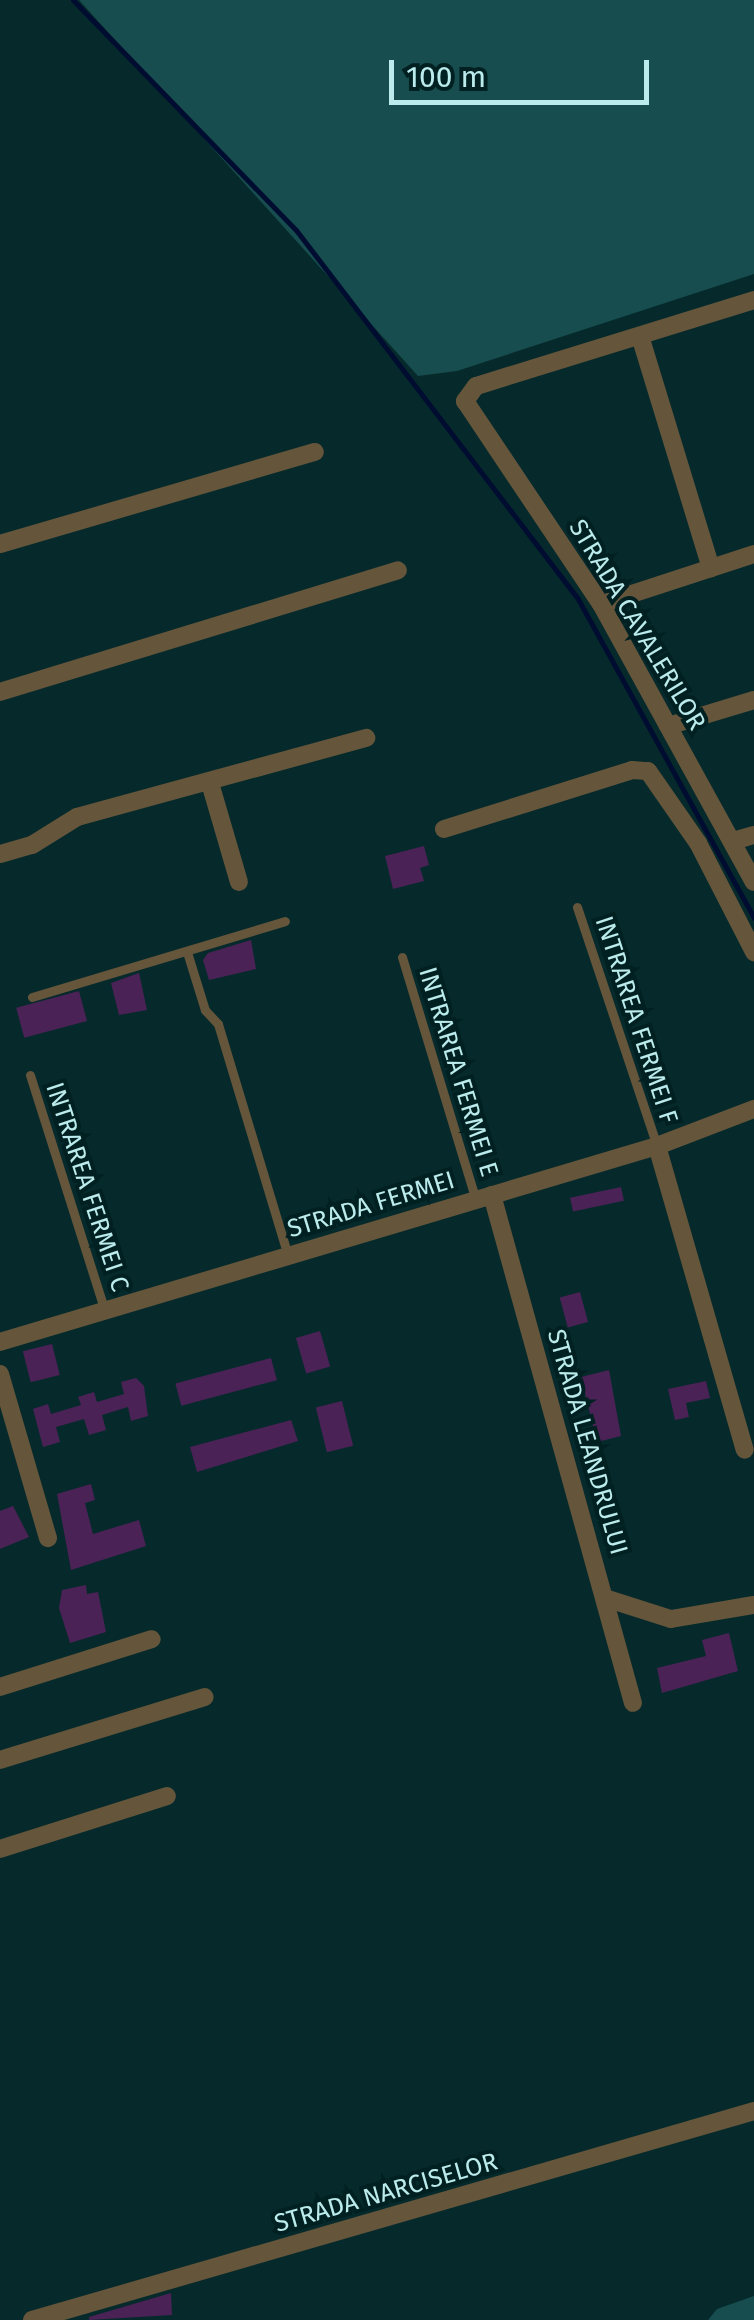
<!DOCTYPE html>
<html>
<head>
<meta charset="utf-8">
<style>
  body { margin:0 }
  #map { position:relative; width:754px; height:2320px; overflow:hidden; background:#062a2b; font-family:"Fira Sans",sans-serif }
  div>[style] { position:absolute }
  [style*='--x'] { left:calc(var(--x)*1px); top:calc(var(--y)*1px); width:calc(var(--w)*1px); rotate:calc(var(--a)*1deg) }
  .green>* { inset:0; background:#174d4e }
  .stream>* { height:5px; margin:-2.5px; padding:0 2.5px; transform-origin:2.5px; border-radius:2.5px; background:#000d30 }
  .building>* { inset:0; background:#4a2256; transform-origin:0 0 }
  .lane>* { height:9px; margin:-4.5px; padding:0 4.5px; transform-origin:4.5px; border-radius:4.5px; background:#65553b }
  .street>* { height:18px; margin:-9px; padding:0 9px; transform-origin:9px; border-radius:9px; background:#65553b }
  span { translate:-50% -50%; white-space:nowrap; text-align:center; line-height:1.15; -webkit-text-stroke:8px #002021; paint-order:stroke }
  .street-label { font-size:25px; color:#bbebec }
  .scale { position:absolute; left:389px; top:60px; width:260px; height:45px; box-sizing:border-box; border:5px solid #bbebec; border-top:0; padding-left:12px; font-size:30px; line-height:35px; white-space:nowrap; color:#bbebec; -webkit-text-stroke:8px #002021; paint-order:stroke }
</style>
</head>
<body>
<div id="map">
  <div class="green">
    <div style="clip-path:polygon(79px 0,754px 0,754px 274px,457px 371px,418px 376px)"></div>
    <div style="clip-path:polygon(754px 2296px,754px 2320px,708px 2320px,717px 2309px)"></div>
  </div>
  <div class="stream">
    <div style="--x:73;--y:0;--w:320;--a:45.9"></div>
    <div style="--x:296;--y:230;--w:464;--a:52.6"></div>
    <div style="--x:578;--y:599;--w:364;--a:61.1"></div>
  </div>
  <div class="building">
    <div style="clip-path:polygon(424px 846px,429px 865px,420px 868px,424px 881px,393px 889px,385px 856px)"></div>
    <div style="clip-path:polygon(251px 940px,256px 969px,209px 980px,203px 960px,208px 953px)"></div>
    <div style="clip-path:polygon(139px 973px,147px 1010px,119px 1015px,111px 983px)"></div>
    <div style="left:79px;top:991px;width:31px;height:65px;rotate:75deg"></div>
    <div style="left:621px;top:1187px;width:14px;height:52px;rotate:78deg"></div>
    <div style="left:580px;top:1292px;width:31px;height:21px;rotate:75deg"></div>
    <div style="left:320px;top:1331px;width:37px;height:25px;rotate:74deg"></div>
    <div style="left:52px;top:1344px;width:32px;height:30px;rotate:76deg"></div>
    <div style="left:271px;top:1358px;width:23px;height:99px;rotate:75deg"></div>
    <div style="clip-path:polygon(609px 1370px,621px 1436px,597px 1442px,581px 1377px)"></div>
    <div style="clip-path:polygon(136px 1378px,144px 1386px,148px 1416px,131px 1421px,128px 1407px,102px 1415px,106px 1430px,89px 1435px,84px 1419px,56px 1427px,60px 1442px,43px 1447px,33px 1409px,48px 1404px,51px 1414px,81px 1405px,78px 1397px,94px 1392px,97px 1402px,124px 1394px,121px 1382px)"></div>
    <div style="clip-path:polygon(706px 1381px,710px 1398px,686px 1403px,689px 1417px,675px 1420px,668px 1389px)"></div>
    <div style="left:342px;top:1401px;width:46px;height:27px;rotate:76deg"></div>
    <div style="clip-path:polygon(291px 1420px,298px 1441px,197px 1472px,190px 1447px)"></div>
    <div style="clip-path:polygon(91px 1484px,95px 1500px,85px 1503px,93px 1534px,139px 1520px,146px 1546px,71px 1570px,57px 1494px)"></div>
    <div style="clip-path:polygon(13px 1506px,29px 1537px,0 1549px,0 1511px)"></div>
    <div style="clip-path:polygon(86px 1585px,87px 1594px,98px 1592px,106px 1632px,70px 1643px,59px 1608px,62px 1590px)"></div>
    <div style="clip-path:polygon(729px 1633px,738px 1671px,662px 1693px,657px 1668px,706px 1656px,702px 1640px)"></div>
    <div style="clip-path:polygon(171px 2293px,172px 2315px,89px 2320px,89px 2317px)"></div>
  </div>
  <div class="lane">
    <div style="--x:577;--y:907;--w:252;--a:71.5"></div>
    <div style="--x:187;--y:952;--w:61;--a:72.8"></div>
    <div style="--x:205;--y:1010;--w:19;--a:47"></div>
    <div style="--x:218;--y:1024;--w:242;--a:73.2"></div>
    <div style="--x:402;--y:957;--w:254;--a:73.1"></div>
    <div style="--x:32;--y:997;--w:264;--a:-16.7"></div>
    <div style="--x:30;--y:1075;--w:248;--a:72.4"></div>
  </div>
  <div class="street">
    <div style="--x:754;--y:300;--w:291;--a:162.8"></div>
    <div style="--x:476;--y:386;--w:19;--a:126"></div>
    <div style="--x:465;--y:401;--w:244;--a:56.2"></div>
    <div style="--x:601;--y:604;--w:317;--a:61.2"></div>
    <div style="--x:640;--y:336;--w:243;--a:73"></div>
    <div style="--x:0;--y:544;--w:328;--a:-16.3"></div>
    <div style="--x:601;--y:604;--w:161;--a:-18.1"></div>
    <div style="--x:0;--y:692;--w:416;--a:-17"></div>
    <div style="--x:668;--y:726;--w:90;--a:-16.8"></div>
    <div style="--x:210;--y:783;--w:103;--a:73.7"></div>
    <div style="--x:444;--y:829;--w:197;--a:-17.4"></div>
    <div style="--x:632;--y:770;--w:16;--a:4"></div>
    <div style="--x:648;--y:771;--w:88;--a:55.2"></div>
    <div style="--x:698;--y:843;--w:123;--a:62.8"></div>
    <div style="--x:733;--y:841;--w:22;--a:-16"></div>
    <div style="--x:0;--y:854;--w:33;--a:-16"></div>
    <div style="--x:32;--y:845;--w:53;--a:-31.9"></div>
    <div style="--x:77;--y:817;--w:300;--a:-15.3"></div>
    <div style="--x:657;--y:1146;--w:316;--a:73.9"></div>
    <div style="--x:492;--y:1195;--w:527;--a:74.49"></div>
    <div style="--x:0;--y:1342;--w:686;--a:-16.61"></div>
    <div style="--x:657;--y:1146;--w:104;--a:-20.9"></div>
    <div style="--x:0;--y:1374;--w:171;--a:73.7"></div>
    <div style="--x:605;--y:1598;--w:69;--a:17.7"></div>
    <div style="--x:671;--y:1619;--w:84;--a:-9.6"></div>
    <div style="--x:0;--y:1687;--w:159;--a:-17.5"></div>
    <div style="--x:0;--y:1760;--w:214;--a:-17.1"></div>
    <div style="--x:0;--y:1849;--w:175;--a:-17.6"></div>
    <div style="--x:32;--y:2320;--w:752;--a:-16.14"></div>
  </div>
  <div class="street-label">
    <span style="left:637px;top:625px;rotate:59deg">STRADA CAVALERILOR</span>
    <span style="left:636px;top:1020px;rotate:72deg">INTRAREA FERMEI F</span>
    <span style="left:458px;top:1072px;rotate:73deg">INTRAREA FERMEI E</span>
    <span style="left:87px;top:1187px;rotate:72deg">INTRAREA FERMEI C</span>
    <span style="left:371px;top:1205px;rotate:-17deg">STRADA FERMEI</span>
    <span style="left:587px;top:1442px;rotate:74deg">STRADA LEANDRULUI</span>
    <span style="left:386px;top:2193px;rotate:-16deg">STRADA NARCISELOR</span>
  </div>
  <div class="scale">100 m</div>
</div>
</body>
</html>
